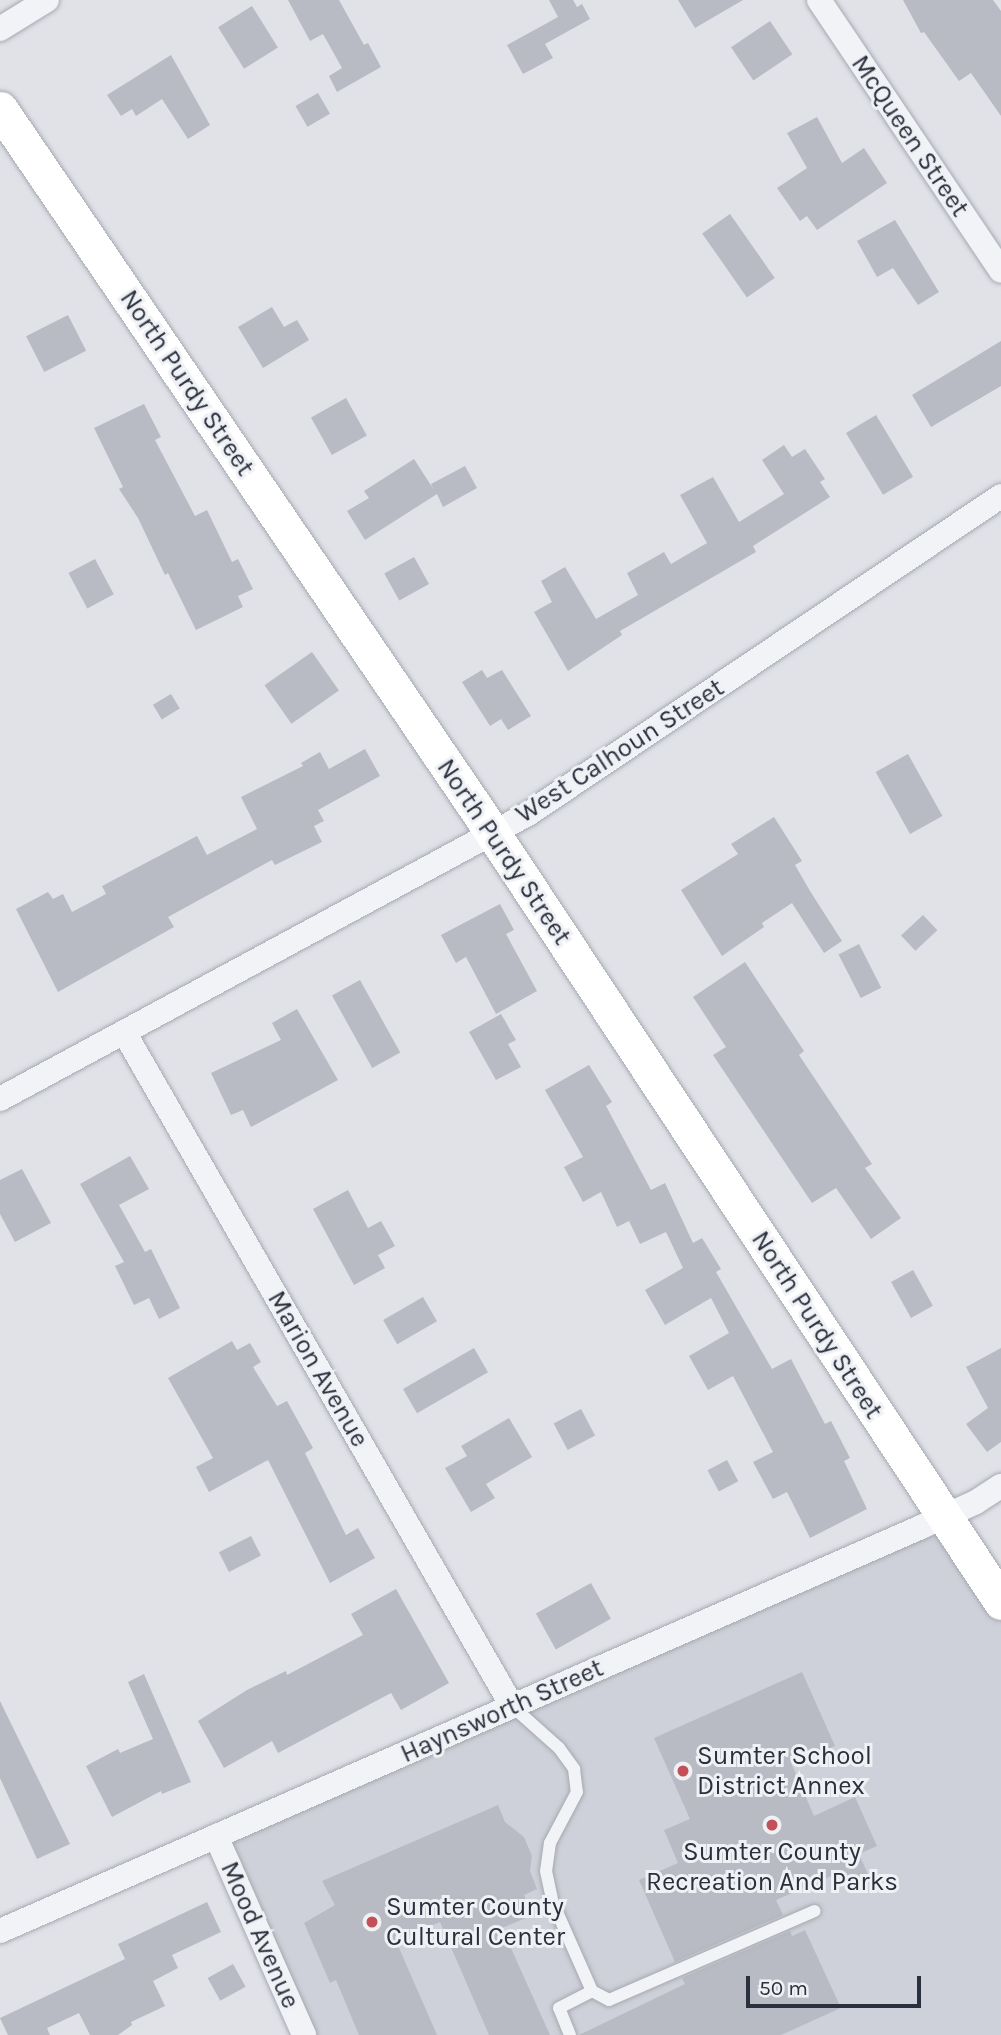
<!DOCTYPE html>
<html>
<head>
<meta charset="utf-8">
<style>
  body { margin:0 }
  #map { position:relative; width:1001px; height:2035px; overflow:hidden; background:#e0e2e8; font-family:Karla,sans-serif }
  div>[style] { position:absolute }
  [style*='--x'] { left:calc(var(--x)*1px); top:calc(var(--y)*1px); width:calc(var(--w)*1px); rotate:calc(var(--a)*1deg) }
  .built>* { inset:0; background:#ced1d9 }
  .building>* { inset:0; background:#b8bbc4; transform-origin:0 0 }
  .roads { filter:drop-shadow(0 0 2px #a6a9b1) drop-shadow(0 0 2px #a6a9b1) }
  .lane>* { height:12px; margin:-6px; padding:0 6px; transform-origin:6px; border-radius:6px; background:#f2f3f6 }
  .street>* { height:24px; margin:-12px; padding:0 12px; transform-origin:12px; border-radius:12px; background:#f2f3f6 }
  .secondary>* { height:35px; margin:-17.5px; padding:0 17.5px; transform-origin:17.5px; border-radius:17.5px; background:#fff }
  .dots>* { width:19px; height:19px; translate:-50% -50%; box-sizing:border-box; border:4px solid #eff1f5; border-radius:50% }
  span { translate:-50% -50%; white-space:nowrap; text-align:center; line-height:1.15; -webkit-text-stroke:6px #eff1f5; paint-order:stroke }
  .street-label { font-size:26px; color:#2a303d }
  .poi-label { font-size:26px; color:#2a303d }
  .left { translate:0 -50%; text-align:left }
  .scale { position:absolute; left:746px; top:1976px; width:175px; height:32px; box-sizing:border-box; border:4px solid #2a303d; border-top:0; padding-left:9px; font-size:21px; line-height:24px; white-space:nowrap; color:#2a303d; -webkit-text-stroke:5px #eff1f5; paint-order:stroke }
</style>
</head>
<body>
<div id="map">
  <div class="built">
    <div style="clip-path:polygon(943px 1515px,1001px 1602px,1001px 2035px,305px 2035px,216px 1836px)"></div>
  </div>
  <div class="building">
    <div style="clip-path:polygon(288px 0,339px 0,364px 45px,368px 43px,381px 67px,337px 92px,329px 76px,342px 68px,323px 34px,310px 41px)"></div>
    <div style="clip-path:polygon(549px 0,573px 0,577px 7px,582px 4px,590px 19px,545px 44px,553px 58px,523px 74px,507px 45px,558px 17px)"></div>
    <div style="clip-path:polygon(678px 0,743px 0,695px 28px)"></div>
    <div style="clip-path:polygon(903px 0,993px 0,1001px 11px,1001px 116px,971px 73px,959px 81px,924px 32px,921px 33px)"></div>
    <div style="left:252px;top:6px;width:49px;height:40px;rotate:58deg"></div>
    <div style="left:770px;top:21px;width:40px;height:47px;rotate:56deg"></div>
    <div style="clip-path:polygon(171px 55px,210px 125px,188px 139px,162px 99px,136px 116px,132px 109px,121px 116px,107px 95px)"></div>
    <div style="left:318px;top:93px;width:24px;height:26px;rotate:60deg"></div>
    <div style="clip-path:polygon(817px 117px,842px 163px,864px 148px,887px 183px,817px 230px,807px 216px,800px 221px,777px 188px,807px 168px,787px 133px)"></div>
    <div style="left:730px;top:214px;width:78px;height:34px;rotate:55deg"></div>
    <div style="clip-path:polygon(895px 220px,939px 292px,918px 305px,893px 268px,877px 277px,857px 241px)"></div>
    <div style="clip-path:polygon(272px 307px,284px 327px,297px 320px,309px 340px,263px 368px,238px 327px)"></div>
    <div style="left:68px;top:315px;width:40px;height:47px;rotate:63deg"></div>
    <div style="clip-path:polygon(1001px 341px,1001px 386px,931px 427px,912px 395px)"></div>
    <div style="left:346px;top:398px;width:43px;height:40px;rotate:61deg"></div>
    <div style="clip-path:polygon(144px 404px,161px 437px,155px 440px,195px 516px,207px 510px,232px 562px,238px 559px,253px 589px,238px 596px,243px 607px,196px 630px,168px 573px,165px 575px,138px 518px,119px 489px,123px 487px,94px 428px)"></div>
    <div style="left:876px;top:415px;width:72px;height:35px;rotate:59deg"></div>
    <div style="clip-path:polygon(784px 445px,792px 457px,805px 449px,825px 479px,820px 482px,830px 497px,753px 546px,756px 552px,620px 631px,622px 635px,568px 671px,534px 612px,552px 602px,541px 581px,565px 567px,596px 619px,638px 595px,627px 573px,664px 552px,671px 564px,707px 543px,680px 495px,713px 477px,739px 522px,784px 494px,762px 460px)"></div>
    <div style="clip-path:polygon(414px 459px,434px 490px,431px 484px,465px 466px,477px 488px,443px 507px,437px 494px,365px 540px,347px 511px,369px 498px,364px 491px)"></div>
    <div style="left:414px;top:557px;width:31px;height:34px;rotate:61deg"></div>
    <div style="left:95px;top:559px;width:40px;height:30px;rotate:62deg"></div>
    <div style="left:312px;top:652px;width:47px;height:58px;rotate:55deg"></div>
    <div style="clip-path:polygon(482px 670px,487px 678px,502px 670px,531px 716px,508px 730px,501px 719px,490px 726px,462px 682px)"></div>
    <div style="left:171px;top:694px;width:17px;height:21px;rotate:59deg"></div>
    <div style="clip-path:polygon(365px 749px,380px 776px,318px 810px,324px 821px,314px 826px,322px 842px,275px 865px,272px 860px,168px 917px,174px 927px,58px 992px,16px 909px,48px 892px,53px 899px,63px 894px,72px 912px,106px 894px,102px 886px,197px 836px,207px 855px,257px 829px,241px 797px,303px 766px,301px 763px,320px 752px,329px 769px)"></div>
    <div style="left:908px;top:754px;width:71px;height:37px;rotate:61deg"></div>
    <div style="clip-path:polygon(774px 817px,802px 861px,795px 865px,810px 891px,842px 941px,824px 953px,792px 903px,762px 923px,764px 927px,722px 956px,681px 890px,738px 854px,731px 844px)"></div>
    <div style="clip-path:polygon(500px 904px,514px 930px,506px 934px,537px 991px,496px 1014px,466px 957px,456px 963px,441px 935px)"></div>
    <div style="left:923px;top:915px;width:21px;height:30px;rotate:47deg"></div>
    <div style="left:859px;top:944px;width:49px;height:23px;rotate:63deg"></div>
    <div style="clip-path:polygon(745px 962px,804px 1051px,799px 1055px,872px 1164px,865px 1168px,901px 1218px,871px 1239px,836px 1188px,812px 1203px,713px 1055px,726px 1047px,693px 997px)"></div>
    <div style="left:360px;top:980px;width:83px;height:32px;rotate:61deg"></div>
    <div style="clip-path:polygon(297px 1009px,338px 1080px,251px 1127px,243px 1110px,231px 1115px,211px 1073px,281px 1040px,272px 1023px)"></div>
    <div style="clip-path:polygon(501px 1014px,516px 1040px,508px 1044px,521px 1067px,496px 1080px,469px 1032px)"></div>
    <div style="clip-path:polygon(589px 1065px,612px 1102px,606px 1106px,651px 1190px,665px 1183px,693px 1243px,702px 1238px,721px 1269px,716px 1272px,772px 1369px,791px 1359px,825px 1424px,831px 1421px,850px 1458px,844px 1461px,867px 1509px,810px 1538px,787px 1492px,773px 1499px,753px 1462px,773px 1452px,733px 1376px,708px 1390px,689px 1356px,729px 1333px,711px 1298px,665px 1325px,645px 1290px,683px 1268px,666px 1232px,640px 1244px,629px 1221px,617px 1227px,601px 1192px,583px 1202px,564px 1167px,583px 1157px,545px 1090px)"></div>
    <div style="clip-path:polygon(130px 1156px,149px 1189px,119px 1205px,145px 1252px,151px 1249px,180px 1308px,159px 1319px,149px 1298px,134px 1305px,115px 1266px,124px 1262px,80px 1184px)"></div>
    <div style="clip-path:polygon(22px 1169px,51px 1223px,15px 1242px,0 1214px,0 1180px)"></div>
    <div style="clip-path:polygon(348px 1190px,368px 1228px,381px 1221px,395px 1246px,378px 1255px,385px 1268px,354px 1285px,313px 1209px)"></div>
    <div style="left:913px;top:1270px;width:41px;height:25px;rotate:61deg"></div>
    <div style="left:423px;top:1297px;width:28px;height:46px;rotate:60deg"></div>
    <div style="clip-path:polygon(232px 1341px,237px 1350px,250px 1343px,261px 1362px,253px 1367px,277px 1406px,287px 1401px,313px 1448px,305px 1453px,346px 1535px,358px 1528px,375px 1558px,330px 1583px,268px 1460px,209px 1492px,196px 1467px,213px 1458px,168px 1378px)"></div>
    <div style="left:474px;top:1348px;width:28px;height:82px;rotate:60deg"></div>
    <div style="clip-path:polygon(1001px 1348px,1001px 1442px,987px 1452px,966px 1424px,988px 1408px,966px 1367px)"></div>
    <div style="left:581px;top:1409px;width:30px;height:31px;rotate:62deg"></div>
    <div style="clip-path:polygon(509px 1418px,532px 1457px,486px 1484px,495px 1498px,471px 1512px,445px 1468px,467px 1456px,461px 1446px)"></div>
    <div style="left:727px;top:1460px;width:24px;height:22px;rotate:62deg"></div>
    <div style="left:251px;top:1536px;width:22px;height:36px;rotate:63deg"></div>
    <div style="left:591px;top:1583px;width:41px;height:63px;rotate:61deg"></div>
    <div style="clip-path:polygon(396px 1589px,449px 1683px,401px 1710px,391px 1693px,278px 1753px,272px 1741px,224px 1768px,198px 1721px,247px 1690px,286px 1671px,287px 1675px,363px 1635px,351px 1614px)"></div>
    <div style="clip-path:polygon(802px 1672px,835px 1746px,792px 1765px,814px 1816px,855px 1797px,877px 1846px,859px 1854px,868px 1874px,848px 1883px,843px 1871px,776px 1900px,783px 1915px,675px 1962px,639px 1880px,678px 1863px,664px 1830px,690px 1819px,654px 1738px)"></div>
    <div style="clip-path:polygon(144px 1674px,191px 1782px,162px 1794px,161px 1791px,112px 1817px,86px 1766px,118px 1749px,120px 1753px,153px 1739px,128px 1682px)"></div>
    <div style="clip-path:polygon(0 1701px,70px 1844px,37px 1859px,0 1778px)"></div>
    <div style="clip-path:polygon(498px 1805px,505px 1822px,524px 1837px,532px 1856px,530px 1871px,537px 1889px,524px 1895px,533px 1915px,502px 1928px,550px 2035px,489px 2035px,440px 1922px,396px 1941px,437px 2035px,359px 2035px,336px 1980px,330px 1983px,304px 1923px,335px 1905px,322px 1881px)"></div>
    <div style="clip-path:polygon(207px 1902px,221px 1932px,172px 1955px,178px 1968px,153px 1981px,165px 2006px,131px 2022px,132px 2025px,118px 2035px,90px 2035px,79px 2013px,47px 2028px,50px 2035px,8px 2035px,0 2018px,125px 1959px,118px 1944px)"></div>
    <div style="clip-path:polygon(805px 1930px,841px 2008px,781px 2035px,579px 2035px,685px 1984px,682px 1978px,790px 1931px,792px 1936px)"></div>
    <div style="left:233px;top:1964px;width:26px;height:29px;rotate:61deg"></div>
  </div>
  <div class="roads">
    <div class="lane">
      <div style="--x:512;--y:1706;--w:63;--a:41.8"></div>
      <div style="--x:559;--y:1748;--w:26;--a:54"></div>
      <div style="--x:574;--y:1769;--w:23;--a:83"></div>
      <div style="--x:577;--y:1792;--w:58;--a:117.9"></div>
      <div style="--x:550;--y:1843;--w:28;--a:98"></div>
      <div style="--x:546;--y:1871;--w:33;--a:78"></div>
      <div style="--x:553;--y:1903;--w:96;--a:66.1"></div>
      <div style="--x:592;--y:1991;--w:19;--a:28"></div>
      <div style="--x:609;--y:2000;--w:224;--a:-23.4"></div>
      <div style="--x:570;--y:2035;--w:29;--a:-112"></div>
      <div style="--x:559;--y:2008;--w:37;--a:-27"></div>
    </div>
    <div class="street">
      <div style="--x:819;--y:0;--w:326;--a:56.1"></div>
      <div style="--x:0;--y:29;--w:55;--a:-31.7"></div>
      <div style="--x:124;--y:1032;--w:778;--a:60.07"></div>
      <div style="--x:0;--y:1099;--w:600;--a:-28.36"></div>
      <div style="--x:528;--y:814;--w:570;--a:-33.91"></div>
      <div style="--x:216;--y:1836;--w:218;--a:66.1"></div>
      <div style="--x:0;--y:1931;--w:1006;--a:-23.68"></div>
      <div style="--x:921;--y:1527;--w:60;--a:-24.4"></div>
      <div style="--x:976;--y:1502;--w:30;--a:-33"></div>
    </div>
    <div class="secondary">
      <div style="--x:0;--y:109;--w:875;--a:55.76"></div>
      <div style="--x:492;--y:832;--w:923;--a:56.53"></div>
    </div>
  </div>
  <div class="dots">
    <div style="left:683px;top:1771px;background:#c25059"></div>
    <div style="left:772px;top:1825px;background:#c25059"></div>
    <div style="left:372px;top:1922px;background:#c25059"></div>
  </div>
  <div class="street-label">
    <span style="left:910px;top:136px;rotate:56deg">McQueen Street</span>
    <span style="left:187px;top:383px;rotate:56deg">North Purdy Street</span>
    <span style="left:620px;top:751px;rotate:-33deg">West Calhoun Street</span>
    <span style="left:504px;top:852px;rotate:56deg">North Purdy Street</span>
    <span style="left:817px;top:1325px;rotate:57deg">North Purdy Street</span>
    <span style="left:318px;top:1369px;rotate:60deg">Marion Avenue</span>
    <span style="left:502px;top:1711px;rotate:-24deg">Haynsworth Street</span>
    <span style="left:260px;top:1935px;rotate:66deg">Mood Avenue</span>
  </div>
  <div class="poi-label">
    <span class="left" style="left:697px;top:1771px">Sumter School<br>District Annex</span>
    <span style="left:772px;top:1867px">Sumter County<br>Recreation And Parks</span>
    <span class="left" style="left:386px;top:1922px">Sumter County<br>Cultural Center</span>
  </div>
  <div class="scale">50 m</div>
</div>
</body>
</html>
